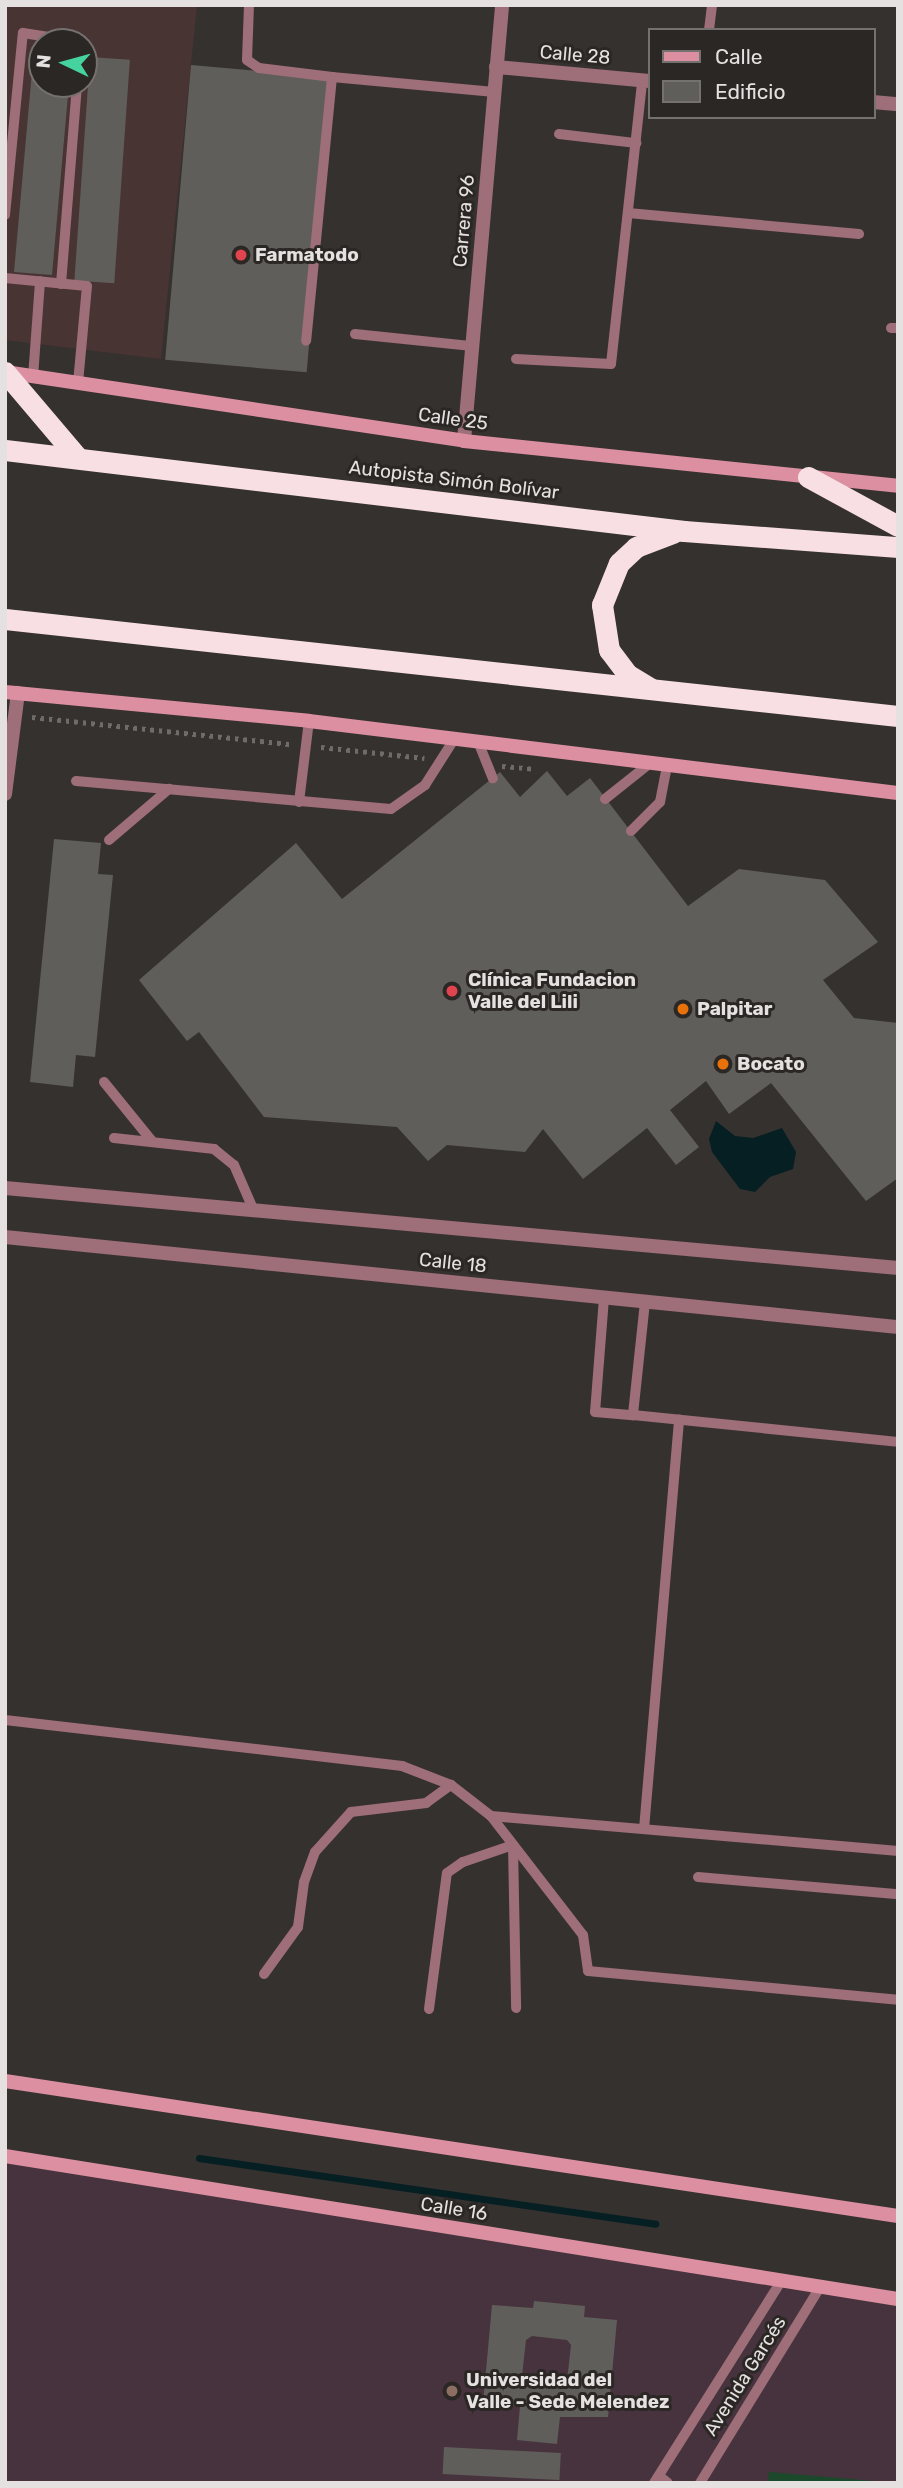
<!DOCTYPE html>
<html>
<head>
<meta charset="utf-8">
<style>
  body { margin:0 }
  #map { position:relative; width:903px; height:2488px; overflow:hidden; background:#35312f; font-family:Rubik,sans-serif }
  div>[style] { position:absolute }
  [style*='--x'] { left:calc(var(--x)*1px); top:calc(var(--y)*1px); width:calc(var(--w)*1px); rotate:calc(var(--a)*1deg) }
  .commercial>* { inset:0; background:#483432 }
  .education>* { inset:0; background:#46333d }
  .green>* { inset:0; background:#1c492c }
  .water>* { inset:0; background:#061f23 }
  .stream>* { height:7px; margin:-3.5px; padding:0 3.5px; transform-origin:3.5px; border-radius:3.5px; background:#061f23 }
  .building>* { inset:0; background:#605e5a; transform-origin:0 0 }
  .path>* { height:4.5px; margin-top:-2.25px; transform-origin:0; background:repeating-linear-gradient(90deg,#6f6b6a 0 3.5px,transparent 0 8.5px) }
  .lane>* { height:10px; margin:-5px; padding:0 5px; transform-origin:5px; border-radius:5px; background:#9e6e79 }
  .street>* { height:14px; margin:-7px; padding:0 7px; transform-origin:7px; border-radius:7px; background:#9e6e79 }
  .secondary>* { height:14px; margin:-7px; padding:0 7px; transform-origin:7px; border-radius:7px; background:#db8fa0 }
  .highway>* { height:21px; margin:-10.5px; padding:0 10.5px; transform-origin:10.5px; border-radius:10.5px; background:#f8dfe4 }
  .dots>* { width:19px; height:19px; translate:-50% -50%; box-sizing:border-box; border:4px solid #2b2725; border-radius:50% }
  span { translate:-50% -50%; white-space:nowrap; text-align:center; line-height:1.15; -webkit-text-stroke:6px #2b2725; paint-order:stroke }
  .street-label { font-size:19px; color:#e4e1e0 }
  .poi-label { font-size:19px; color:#e4e1e0; font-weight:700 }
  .left { translate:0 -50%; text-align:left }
  .frame { position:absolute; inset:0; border:7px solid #e4e1e0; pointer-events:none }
  .legend { position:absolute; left:648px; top:28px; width:228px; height:91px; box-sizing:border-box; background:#2b2725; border:2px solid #757170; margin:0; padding:9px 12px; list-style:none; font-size:21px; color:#e4e1e0 }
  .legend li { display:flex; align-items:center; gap:14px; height:35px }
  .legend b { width:35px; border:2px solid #757170 }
  .north { position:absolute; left:28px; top:28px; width:70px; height:70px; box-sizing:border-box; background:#2b2725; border:2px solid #757170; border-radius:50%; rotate:275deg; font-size:19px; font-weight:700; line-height:28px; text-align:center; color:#e4e1e0 }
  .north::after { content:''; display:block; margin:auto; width:24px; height:32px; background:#45d49f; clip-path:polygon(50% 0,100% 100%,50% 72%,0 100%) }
</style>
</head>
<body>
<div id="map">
  <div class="commercial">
    <div style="clip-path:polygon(evenodd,5px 5px,197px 5px,161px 359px,5px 340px,5px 5px,42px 42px,84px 42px,84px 84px,42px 84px,42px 42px)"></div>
  </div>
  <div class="education">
    <div style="clip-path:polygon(5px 2156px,898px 2299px,898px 2483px,5px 2483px)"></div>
  </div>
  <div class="green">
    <div style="clip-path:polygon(769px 2472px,898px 2483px,768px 2483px)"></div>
  </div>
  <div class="water">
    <div style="clip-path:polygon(716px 1121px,735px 1136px,753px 1138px,782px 1128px,796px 1152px,793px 1169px,770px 1177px,755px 1192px,740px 1189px,712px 1152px,709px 1139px)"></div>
  </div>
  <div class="stream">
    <div style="--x:199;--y:2158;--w:461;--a:8.2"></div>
  </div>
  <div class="building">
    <div style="clip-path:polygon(34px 49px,42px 50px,42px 84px,69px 84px,52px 275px,14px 272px)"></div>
    <div style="left:90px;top:57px;width:40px;height:224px;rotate:4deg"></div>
    <div style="left:191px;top:65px;width:142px;height:296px;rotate:5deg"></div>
    <div style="clip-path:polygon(547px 771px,567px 796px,590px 778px,688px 906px,739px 869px,825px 880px,878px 942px,823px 980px,854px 1018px,898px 1023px,898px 1178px,866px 1201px,771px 1083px,729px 1114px,706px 1081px,670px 1110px,699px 1147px,676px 1165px,647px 1128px,583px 1179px,543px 1129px,525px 1152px,447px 1145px,428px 1161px,397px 1127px,264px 1117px,199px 1032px,187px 1041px,139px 980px,296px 843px,342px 899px,500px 772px,520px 797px)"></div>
    <div style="clip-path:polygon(54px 839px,101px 843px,98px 874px,113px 875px,95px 1057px,76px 1055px,73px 1087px,30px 1082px)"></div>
    <div style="clip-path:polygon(evenodd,534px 2301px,585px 2306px,584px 2317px,617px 2320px,608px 2417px,560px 2417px,557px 2444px,517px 2440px,520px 2406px,483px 2403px,492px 2305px,533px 2308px,534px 2301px,532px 2336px,567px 2340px,571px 2345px,567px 2381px,562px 2386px,526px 2382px,522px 2376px,526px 2340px,532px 2336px)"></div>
    <div style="left:444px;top:2447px;width:117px;height:27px;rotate:3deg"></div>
  </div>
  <div class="path">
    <div style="--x:32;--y:717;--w:260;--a:6"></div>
    <div style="--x:321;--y:747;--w:104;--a:6.1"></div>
    <div style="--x:502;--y:766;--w:33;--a:5"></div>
  </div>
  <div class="lane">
    <div style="--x:249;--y:5;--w:55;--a:92.1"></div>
    <div style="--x:247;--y:60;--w:14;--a:34"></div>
    <div style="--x:259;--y:68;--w:74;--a:7"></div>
    <div style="--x:332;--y:77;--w:265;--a:95.6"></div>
    <div style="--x:709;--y:30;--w:25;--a:-83"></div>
    <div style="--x:332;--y:77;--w:163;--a:5.3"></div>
    <div style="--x:559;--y:134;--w:78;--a:6.7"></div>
    <div style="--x:628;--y:213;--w:232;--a:5.2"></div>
    <div style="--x:5;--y:215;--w:183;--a:-84.4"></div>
    <div style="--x:23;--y:33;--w:59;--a:8.8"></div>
    <div style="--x:5;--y:278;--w:82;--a:5.6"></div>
    <div style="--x:87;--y:286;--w:97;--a:95.3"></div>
    <div style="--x:61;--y:284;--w:201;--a:-85.4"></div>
    <div style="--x:891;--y:328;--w:7;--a:0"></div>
    <div style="--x:355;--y:334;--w:118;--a:5.9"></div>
    <div style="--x:516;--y:359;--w:95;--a:3"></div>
    <div style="--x:611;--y:364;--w:285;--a:-83.7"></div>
    <div style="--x:33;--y:377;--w:96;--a:-85.8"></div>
    <div style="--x:479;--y:744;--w:37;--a:68"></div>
    <div style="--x:76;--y:781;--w:316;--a:5.1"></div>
    <div style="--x:391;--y:809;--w:42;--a:-35.2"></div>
    <div style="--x:425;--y:785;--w:52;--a:-57.5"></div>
    <div style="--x:605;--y:799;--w:56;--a:-38.5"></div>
    <div style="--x:299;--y:802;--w:82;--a:-83"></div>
    <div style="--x:631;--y:831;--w:41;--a:-45"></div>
    <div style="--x:660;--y:802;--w:36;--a:-79"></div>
    <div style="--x:109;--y:840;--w:79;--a:-40.4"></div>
    <div style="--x:104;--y:1082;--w:76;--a:50.9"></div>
    <div style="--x:114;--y:1138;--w:101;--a:6.3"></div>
    <div style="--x:214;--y:1149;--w:26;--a:39"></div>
    <div style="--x:234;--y:1165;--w:50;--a:66.5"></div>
    <div style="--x:604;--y:1298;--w:114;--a:94.5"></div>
    <div style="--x:595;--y:1412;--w:38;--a:5"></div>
    <div style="--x:645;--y:1302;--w:114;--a:96.1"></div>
    <div style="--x:633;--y:1415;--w:266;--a:5.8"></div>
    <div style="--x:5;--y:1720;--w:400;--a:6.6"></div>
    <div style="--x:402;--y:1766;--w:53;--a:21.2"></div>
    <div style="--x:451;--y:1785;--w:51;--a:37.8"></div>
    <div style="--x:491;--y:1816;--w:150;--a:52.3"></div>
    <div style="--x:583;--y:1935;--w:36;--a:82"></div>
    <div style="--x:588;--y:1971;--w:311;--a:5.3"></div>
    <div style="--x:491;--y:1816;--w:409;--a:4.9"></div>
    <div style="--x:644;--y:1829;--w:411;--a:-85.1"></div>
    <div style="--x:698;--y:1877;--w:201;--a:4.9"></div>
    <div style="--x:264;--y:1974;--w:58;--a:-54.1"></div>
    <div style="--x:298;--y:1927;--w:45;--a:-82.4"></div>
    <div style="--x:304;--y:1882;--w:32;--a:-70"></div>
    <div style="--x:315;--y:1852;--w:54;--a:-48"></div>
    <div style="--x:351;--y:1812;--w:76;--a:-6.8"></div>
    <div style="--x:426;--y:1803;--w:31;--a:-36"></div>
    <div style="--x:429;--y:2009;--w:137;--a:-82.5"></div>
    <div style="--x:447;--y:1873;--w:19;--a:-35"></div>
    <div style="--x:463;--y:1862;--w:53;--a:-18.8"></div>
    <div style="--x:513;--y:1845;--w:163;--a:88.9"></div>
    <div style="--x:659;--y:2476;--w:11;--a:38"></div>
    <div style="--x:654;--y:2483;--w:239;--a:-57.8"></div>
    <div style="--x:700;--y:2483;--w:230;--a:-58.5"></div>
  </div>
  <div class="street">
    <div style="--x:496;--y:67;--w:154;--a:5.2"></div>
    <div style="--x:873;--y:102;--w:25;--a:5"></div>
    <div style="--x:464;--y:441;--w:438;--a:-85"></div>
    <div style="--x:5;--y:794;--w:102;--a:-82.7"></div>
    <div style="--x:5;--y:1188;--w:897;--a:5.12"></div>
    <div style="--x:5;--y:1237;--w:898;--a:5.76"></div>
  </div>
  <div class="secondary">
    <div style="--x:5;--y:372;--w:464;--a:8.5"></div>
    <div style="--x:464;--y:441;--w:436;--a:5.9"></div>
    <div style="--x:5;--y:692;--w:305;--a:5.4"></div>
    <div style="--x:309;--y:721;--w:593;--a:6.97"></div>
    <div style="--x:5;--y:2081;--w:903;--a:8.6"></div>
    <div style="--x:5;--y:2156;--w:904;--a:9.1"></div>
  </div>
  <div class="highway">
    <div style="--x:5;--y:372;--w:111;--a:49.7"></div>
    <div style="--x:5;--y:450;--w:684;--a:6.8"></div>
    <div style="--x:684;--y:531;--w:215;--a:4.3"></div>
    <div style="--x:808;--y:477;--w:102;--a:28.6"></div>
    <div style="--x:5;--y:619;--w:898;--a:6.2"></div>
    <div style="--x:650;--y:688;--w:26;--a:-149"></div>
    <div style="--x:628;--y:675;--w:31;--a:-127"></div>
    <div style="--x:609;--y:650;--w:46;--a:-98.8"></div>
    <div style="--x:602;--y:605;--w:45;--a:-68"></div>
    <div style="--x:619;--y:563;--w:23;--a:-43"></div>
    <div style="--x:636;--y:547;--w:40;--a:-21"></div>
  </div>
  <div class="dots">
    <div style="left:241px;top:255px;background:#e0444e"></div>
    <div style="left:452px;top:991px;background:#e0444e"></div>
    <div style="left:683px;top:1009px;background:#e8710a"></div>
    <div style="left:723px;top:1064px;background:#e8710a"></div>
    <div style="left:452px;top:2391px;background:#8d6e63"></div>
  </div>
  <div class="street-label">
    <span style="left:575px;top:55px;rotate:5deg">Calle 28</span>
    <span style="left:464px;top:221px;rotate:-85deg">Carrera 96</span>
    <span style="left:453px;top:419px;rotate:8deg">Calle 25</span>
    <span style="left:454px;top:480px;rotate:7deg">Autopista Simón Bolívar</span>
    <span style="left:453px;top:1263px;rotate:6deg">Calle 18</span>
    <span style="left:454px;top:2209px;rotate:9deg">Calle 16</span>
    <span style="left:745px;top:2376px;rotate:-58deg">Avenida Garcés</span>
  </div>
  <div class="poi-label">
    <span class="left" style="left:255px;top:255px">Farmatodo</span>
    <span class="left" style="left:468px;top:991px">Clínica Fundacion<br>Valle del Lili</span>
    <span class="left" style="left:697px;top:1009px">Palpitar</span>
    <span class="left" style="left:737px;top:1064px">Bocato</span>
    <span class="left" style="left:466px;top:2391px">Universidad del<br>Valle - Sede Melendez</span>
  </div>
  <div class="frame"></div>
  <ul class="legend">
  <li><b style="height:9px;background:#db8fa0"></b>Calle</li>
  <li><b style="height:19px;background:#605e5a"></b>Edificio</li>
  </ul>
  <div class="north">N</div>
</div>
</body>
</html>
